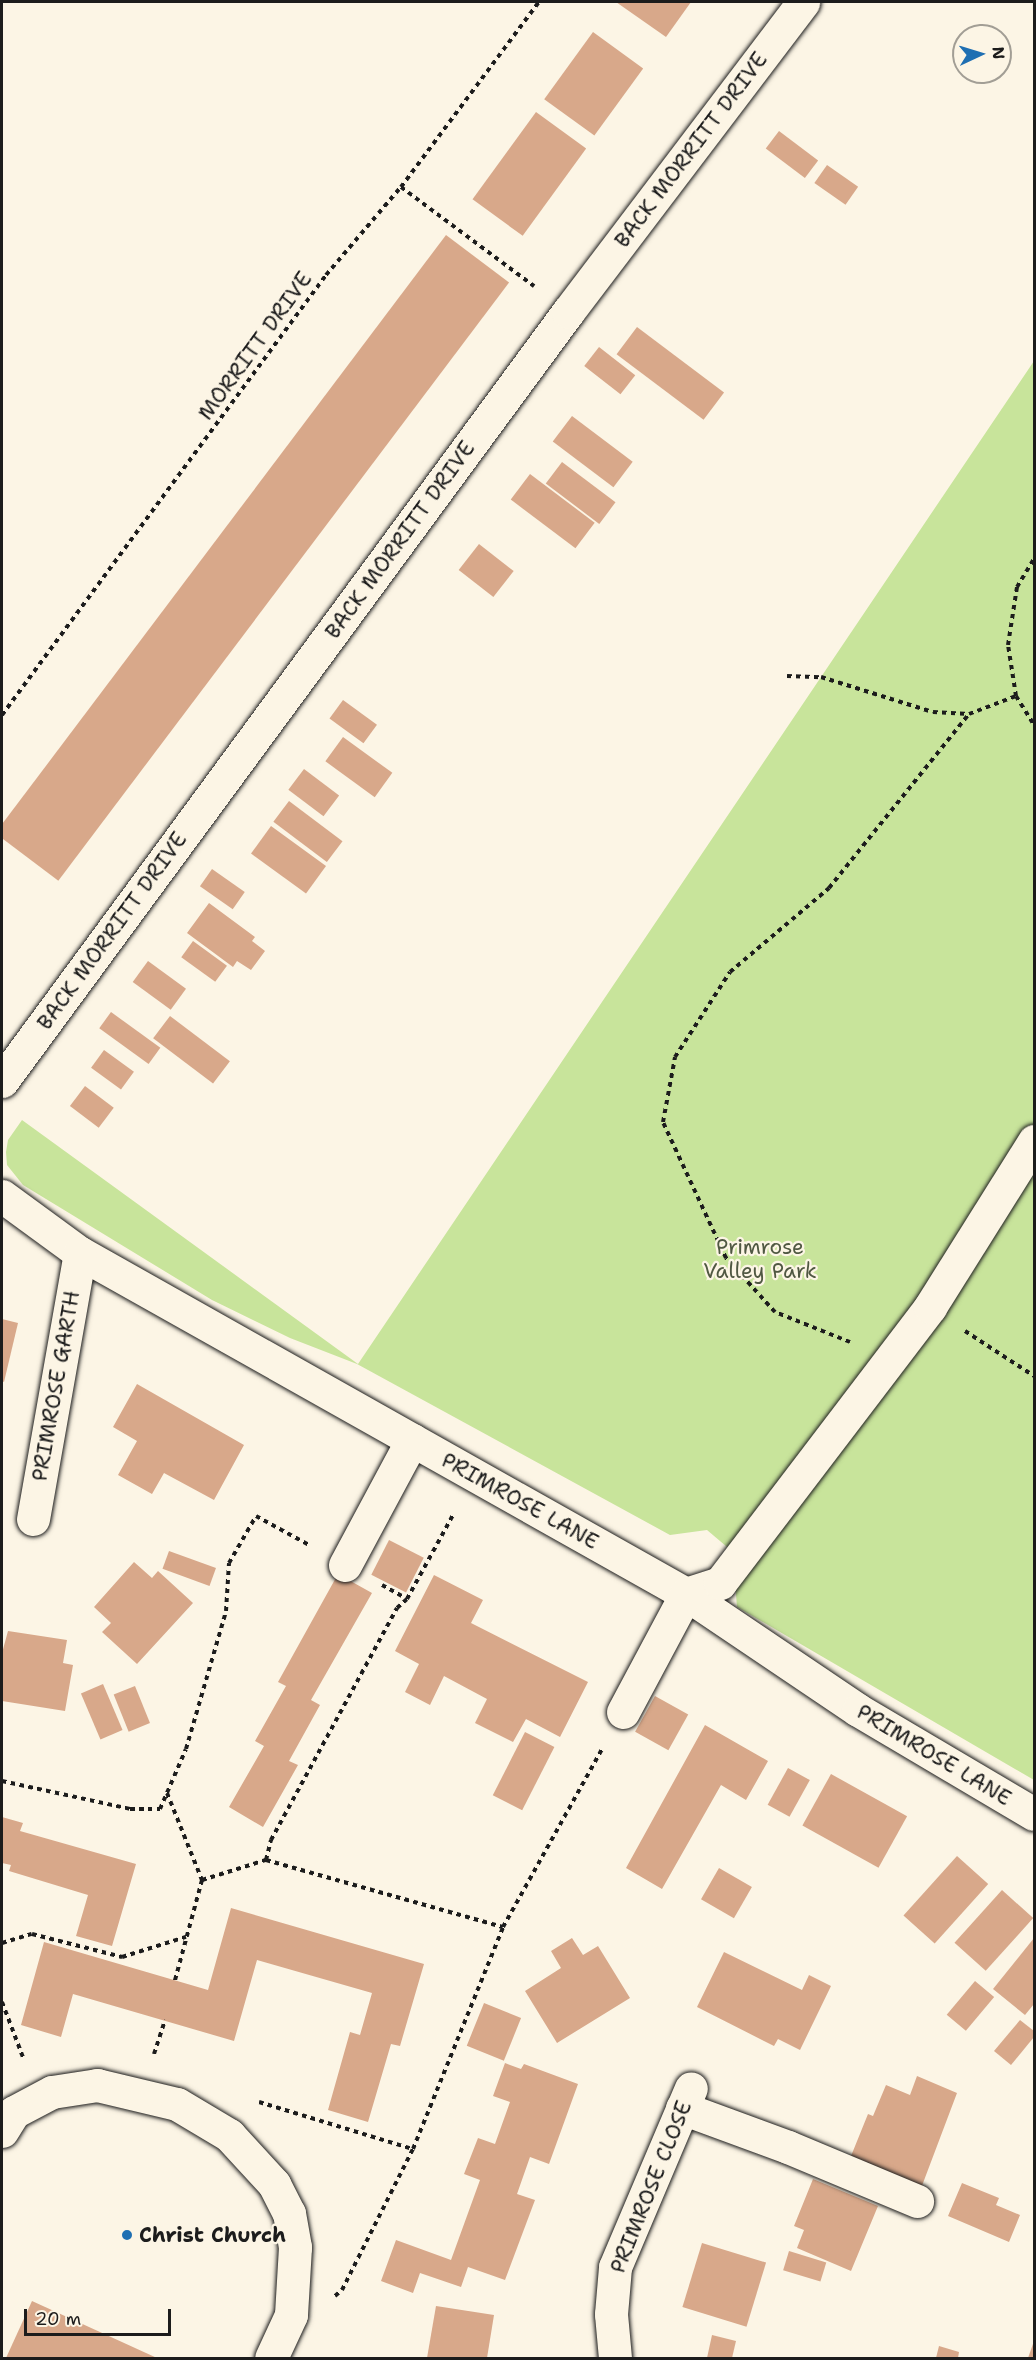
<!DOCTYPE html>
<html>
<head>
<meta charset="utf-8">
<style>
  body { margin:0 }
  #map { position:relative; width:1036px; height:2360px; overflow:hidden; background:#fcf5e5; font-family:"Shantell Sans",sans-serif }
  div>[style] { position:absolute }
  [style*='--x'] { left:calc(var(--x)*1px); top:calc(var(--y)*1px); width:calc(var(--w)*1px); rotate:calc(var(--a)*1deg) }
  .green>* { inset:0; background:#c8e49b }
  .building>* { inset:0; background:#d8a88a; transform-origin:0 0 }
  .path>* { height:4px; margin-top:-2px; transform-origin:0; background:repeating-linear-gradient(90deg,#1c1c1c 0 4.5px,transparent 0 9px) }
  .roads { filter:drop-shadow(0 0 2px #1c1c1c) drop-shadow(0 0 2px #1c1c1c) }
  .minor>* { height:33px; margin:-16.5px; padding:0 16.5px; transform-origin:16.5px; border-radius:16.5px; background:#fcf5e5 }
  .dots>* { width:16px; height:16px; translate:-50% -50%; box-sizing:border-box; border:3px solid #fcf5e5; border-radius:50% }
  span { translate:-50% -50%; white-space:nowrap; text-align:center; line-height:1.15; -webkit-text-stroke:4.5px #fcf5e5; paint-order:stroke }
  .street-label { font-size:21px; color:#1c1c1c }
  .park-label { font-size:21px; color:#505842 }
  .poi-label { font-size:21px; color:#1c1c1c; font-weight:700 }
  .left { translate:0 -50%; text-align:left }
  .frame { position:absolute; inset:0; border:3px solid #1c1c1c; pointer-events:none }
  .north { position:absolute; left:952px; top:24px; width:60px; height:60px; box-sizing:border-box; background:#fcf5e5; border:2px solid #a29e95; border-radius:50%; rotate:86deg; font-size:16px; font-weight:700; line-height:24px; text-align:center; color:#1c1c1c }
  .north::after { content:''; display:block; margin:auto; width:21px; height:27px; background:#1f6fb2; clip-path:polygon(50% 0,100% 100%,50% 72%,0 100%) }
  .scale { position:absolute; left:24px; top:2309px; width:147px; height:27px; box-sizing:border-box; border:3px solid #1c1c1c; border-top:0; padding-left:8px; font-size:18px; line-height:21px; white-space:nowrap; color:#1c1c1c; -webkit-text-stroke:4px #fcf5e5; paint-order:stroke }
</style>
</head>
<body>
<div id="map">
  <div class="green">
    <div style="clip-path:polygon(1034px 361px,1034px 1780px,737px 1607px,735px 1582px,746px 1563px,707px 1530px,670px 1535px,357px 1364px,290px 1338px,212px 1300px,23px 1185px,7px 1165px,6px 1152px,8px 1140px,22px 1120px,358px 1364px)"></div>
  </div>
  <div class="building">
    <div style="clip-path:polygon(616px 2px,691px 2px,666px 37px)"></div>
    <div style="left:593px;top:32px;width:62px;height:83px;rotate:36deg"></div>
    <div style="left:536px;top:112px;width:62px;height:108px;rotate:36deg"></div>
    <div style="left:779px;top:131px;width:49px;height:22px;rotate:37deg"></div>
    <div style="left:827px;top:165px;width:38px;height:22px;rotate:35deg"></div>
    <div style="left:446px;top:235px;width:79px;height:749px;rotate:37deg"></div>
    <div style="left:637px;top:327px;width:109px;height:34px;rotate:37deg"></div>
    <div style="left:599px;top:347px;width:46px;height:24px;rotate:38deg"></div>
    <div style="left:572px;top:416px;width:76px;height:32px;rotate:37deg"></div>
    <div style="left:562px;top:462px;width:67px;height:27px;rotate:37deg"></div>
    <div style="left:530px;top:474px;width:81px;height:32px;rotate:37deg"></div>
    <div style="left:479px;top:544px;width:44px;height:33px;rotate:38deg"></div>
    <div style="left:343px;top:700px;width:42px;height:23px;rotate:36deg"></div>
    <div style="left:343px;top:737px;width:61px;height:30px;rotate:36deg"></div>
    <div style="left:304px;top:769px;width:44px;height:26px;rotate:37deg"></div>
    <div style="left:289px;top:801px;width:67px;height:26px;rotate:37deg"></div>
    <div style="left:271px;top:826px;width:68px;height:34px;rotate:36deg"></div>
    <div style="left:212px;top:869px;width:40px;height:21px;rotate:35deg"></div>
    <div style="clip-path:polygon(209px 903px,255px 937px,252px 941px,265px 951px,251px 970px,237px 961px,233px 967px,187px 933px)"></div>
    <div style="left:193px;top:941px;width:42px;height:20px;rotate:36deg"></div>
    <div style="left:148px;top:961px;width:47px;height:26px;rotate:36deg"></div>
    <div style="left:111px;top:1012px;width:61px;height:20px;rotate:36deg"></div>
    <div style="left:170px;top:1016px;width:75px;height:28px;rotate:37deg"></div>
    <div style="left:104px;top:1050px;width:37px;height:22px;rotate:36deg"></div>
    <div style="left:85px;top:1086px;width:36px;height:25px;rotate:37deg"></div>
    <div style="clip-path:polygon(2px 1319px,18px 1323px,4px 1382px,2px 1381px)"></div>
    <div style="clip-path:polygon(137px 1384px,244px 1445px,214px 1500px,164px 1473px,152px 1494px,118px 1475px,137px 1441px,113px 1427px)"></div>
    <div style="left:389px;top:1540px;width:39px;height:39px;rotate:27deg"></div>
    <div style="left:169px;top:1551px;width:50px;height:19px;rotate:20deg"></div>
    <div style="clip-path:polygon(134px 1562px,152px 1578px,158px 1571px,193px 1603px,137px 1664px,102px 1632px,111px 1623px,94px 1607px)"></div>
    <div style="clip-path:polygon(338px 1574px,372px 1593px,311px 1700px,320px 1705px,289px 1761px,298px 1765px,263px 1827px,229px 1807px,264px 1746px,255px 1741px,286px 1686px,278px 1682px)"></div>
    <div style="clip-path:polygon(434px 1575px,483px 1600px,471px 1623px,588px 1682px,560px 1737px,526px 1719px,513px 1742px,475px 1723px,487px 1699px,444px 1676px,430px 1705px,405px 1692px,419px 1664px,395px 1651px)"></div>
    <div style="clip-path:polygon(8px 1631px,67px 1640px,63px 1663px,73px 1665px,65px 1711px,2px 1701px,2px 1653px)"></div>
    <div style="left:103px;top:1684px;width:50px;height:24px;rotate:67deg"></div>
    <div style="left:135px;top:1686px;width:40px;height:23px;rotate:68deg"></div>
    <div style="left:655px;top:1696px;width:38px;height:41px;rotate:29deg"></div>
    <div style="clip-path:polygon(705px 1725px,768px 1761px,746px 1800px,721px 1785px,662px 1889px,626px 1868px)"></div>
    <div style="left:525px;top:1732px;width:33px;height:71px;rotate:27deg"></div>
    <div style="left:788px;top:1768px;width:25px;height:42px;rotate:29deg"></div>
    <div style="left:831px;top:1774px;width:87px;height:59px;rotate:29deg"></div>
    <div style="clip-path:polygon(2px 1817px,23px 1823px,20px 1831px,136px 1864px,112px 1946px,76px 1936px,88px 1895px,9px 1871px,11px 1865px,2px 1863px)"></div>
    <div style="left:957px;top:1856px;width:42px;height:80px;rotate:42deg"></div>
    <div style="left:719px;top:1868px;width:38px;height:36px;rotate:30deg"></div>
    <div style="left:1002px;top:1890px;width:42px;height:71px;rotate:42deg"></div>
    <div style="clip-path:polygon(231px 1908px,424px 1964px,400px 2046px,391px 2044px,368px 2122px,328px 2110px,350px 2032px,360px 2035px,372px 1993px,257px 1960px,234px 2041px,73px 1994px,61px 2037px,21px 2025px,44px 1942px,208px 1990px)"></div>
    <div style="clip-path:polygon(572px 1938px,583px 1955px,598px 1946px,630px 1998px,557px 2043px,525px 1991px,561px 1968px,551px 1951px)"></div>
    <div style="clip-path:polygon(1034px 1938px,1034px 2004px,1025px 2015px,993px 1989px)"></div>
    <div style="clip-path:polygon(724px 1952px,802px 1990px,809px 1975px,831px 1986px,800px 2050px,778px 2039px,774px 2046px,697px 2007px)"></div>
    <div style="left:975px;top:1981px;width:25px;height:44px;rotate:40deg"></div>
    <div style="left:484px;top:2003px;width:40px;height:46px;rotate:22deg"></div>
    <div style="clip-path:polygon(1020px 2020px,1034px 2031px,1034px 2037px,1011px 2065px,994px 2051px)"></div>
    <div style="clip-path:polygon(505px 2063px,521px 2069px,524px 2064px,578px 2084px,549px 2164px,530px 2157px,517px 2194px,535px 2200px,505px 2280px,468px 2267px,461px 2287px,420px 2273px,413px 2293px,381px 2281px,396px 2240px,451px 2260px,480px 2180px,464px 2174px,478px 2138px,495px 2144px,510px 2102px,493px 2096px)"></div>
    <div style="clip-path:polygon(917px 2076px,957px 2093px,920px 2191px,849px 2161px,868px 2114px,873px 2116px,886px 2085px,910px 2095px)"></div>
    <div style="clip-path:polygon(813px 2179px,878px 2206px,851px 2271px,797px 2248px,804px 2230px,794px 2226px)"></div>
    <div style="clip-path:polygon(962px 2183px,999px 2198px,996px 2205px,1020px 2215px,1009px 2242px,948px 2216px)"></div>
    <div style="left:702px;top:2243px;width:67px;height:67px;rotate:17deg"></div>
    <div style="left:789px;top:2251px;width:39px;height:20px;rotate:17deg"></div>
    <div style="clip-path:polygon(32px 2301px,157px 2358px,6px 2358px)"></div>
    <div style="clip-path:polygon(436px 2306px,494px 2315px,487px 2358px,427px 2358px)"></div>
    <div style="clip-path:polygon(712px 2335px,736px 2341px,732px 2358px,707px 2358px)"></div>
    <div style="clip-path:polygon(1034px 2341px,1034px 2358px,1028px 2358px)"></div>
    <div style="clip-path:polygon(939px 2346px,959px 2352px,958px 2358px,936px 2358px)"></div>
  </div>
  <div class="path">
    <div style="--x:401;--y:187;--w:166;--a:36.7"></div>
    <div style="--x:787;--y:676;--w:34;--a:2"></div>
    <div style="--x:821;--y:677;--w:117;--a:17.4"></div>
    <div style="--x:933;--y:712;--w:36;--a:3"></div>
    <div style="--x:1016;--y:696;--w:52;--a:-98.9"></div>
    <div style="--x:1008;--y:645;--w:59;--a:-81.2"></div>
    <div style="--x:1017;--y:587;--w:33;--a:-59"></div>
    <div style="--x:2;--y:715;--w:546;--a:-53.63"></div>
    <div style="--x:326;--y:275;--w:116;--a:-49.6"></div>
    <div style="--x:401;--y:187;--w:231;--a:-53.3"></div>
    <div style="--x:965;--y:1331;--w:82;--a:33.1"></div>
    <div style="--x:850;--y:1342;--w:81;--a:-158.2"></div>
    <div style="--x:775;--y:1312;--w:73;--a:-132.2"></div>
    <div style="--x:726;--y:1258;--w:150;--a:-114.9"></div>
    <div style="--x:663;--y:1122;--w:66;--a:-79.5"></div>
    <div style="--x:675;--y:1057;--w:101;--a:-57.1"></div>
    <div style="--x:730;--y:972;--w:130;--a:-40.3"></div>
    <div style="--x:829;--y:888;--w:223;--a:-51.2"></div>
    <div style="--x:969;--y:714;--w:50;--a:-21"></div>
    <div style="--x:1016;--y:696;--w:34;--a:58"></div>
    <div style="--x:382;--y:1585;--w:29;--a:29"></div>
    <div style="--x:2;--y:1781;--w:131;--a:12.3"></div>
    <div style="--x:130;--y:1809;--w:30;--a:0"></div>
    <div style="--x:160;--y:1809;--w:65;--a:-66.6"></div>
    <div style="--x:186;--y:1749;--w:144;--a:-73.8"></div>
    <div style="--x:226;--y:1611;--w:48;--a:-86.4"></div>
    <div style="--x:229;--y:1563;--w:54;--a:-60.1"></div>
    <div style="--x:256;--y:1516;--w:60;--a:28.7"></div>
    <div style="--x:167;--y:1793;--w:94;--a:68.1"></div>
    <div style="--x:202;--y:1880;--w:104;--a:105.1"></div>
    <div style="--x:266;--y:1860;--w:246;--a:15.8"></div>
    <div style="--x:202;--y:1880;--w:67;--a:-17.4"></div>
    <div style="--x:266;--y:1860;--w:21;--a:-76"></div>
    <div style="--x:271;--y:1840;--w:264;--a:-61.5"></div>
    <div style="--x:397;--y:1608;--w:13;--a:-42"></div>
    <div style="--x:407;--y:1599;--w:98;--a:-61.3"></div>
    <div style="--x:2;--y:1943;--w:31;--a:-17"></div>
    <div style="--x:32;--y:1934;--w:93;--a:14.3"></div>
    <div style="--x:122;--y:1957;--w:67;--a:-17.4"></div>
    <div style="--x:2;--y:2002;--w:62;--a:69.2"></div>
    <div style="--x:154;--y:2054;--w:36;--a:-72"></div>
    <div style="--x:259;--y:2102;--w:161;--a:17"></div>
    <div style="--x:335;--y:2296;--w:9;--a:-41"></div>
    <div style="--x:342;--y:2290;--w:158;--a:-63.3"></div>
    <div style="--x:413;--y:2149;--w:240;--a:-67.9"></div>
    <div style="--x:503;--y:1927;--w:206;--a:-60.9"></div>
  </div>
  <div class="roads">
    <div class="minor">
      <div style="--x:2;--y:1081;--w:955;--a:-53.65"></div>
      <div style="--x:568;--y:312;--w:389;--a:-52.8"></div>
      <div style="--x:2;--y:1196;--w:97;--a:36.2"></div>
      <div style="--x:80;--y:1253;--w:695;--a:29.37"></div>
      <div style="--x:686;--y:1594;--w:207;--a:34"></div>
      <div style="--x:858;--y:1710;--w:204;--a:30.6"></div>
      <div style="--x:33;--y:1519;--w:270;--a:-80"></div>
      <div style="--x:345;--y:1565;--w:142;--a:-61.8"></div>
      <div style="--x:623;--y:1712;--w:134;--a:-61.9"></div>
      <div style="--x:686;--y:1594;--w:36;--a:-18"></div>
      <div style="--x:720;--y:1583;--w:347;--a:-52.7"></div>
      <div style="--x:930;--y:1307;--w:196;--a:-57.9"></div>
      <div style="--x:682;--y:2108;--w:113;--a:20.2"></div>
      <div style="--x:788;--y:2147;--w:140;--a:22.7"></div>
      <div style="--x:2;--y:2131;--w:22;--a:-58"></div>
      <div style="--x:14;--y:2112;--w:43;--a:-27.8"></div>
      <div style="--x:52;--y:2092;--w:46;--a:-8.8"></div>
      <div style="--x:97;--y:2085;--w:82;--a:13.4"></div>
      <div style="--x:177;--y:2104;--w:61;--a:30.8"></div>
      <div style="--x:229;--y:2135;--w:67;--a:47.4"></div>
      <div style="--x:274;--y:2184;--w:33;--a:63"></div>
      <div style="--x:289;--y:2213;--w:35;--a:80"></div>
      <div style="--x:295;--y:2247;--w:68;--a:93.4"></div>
      <div style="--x:291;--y:2315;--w:47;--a:114.9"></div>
      <div style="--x:615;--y:2358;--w:44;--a:-95.2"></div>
      <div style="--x:611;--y:2314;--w:47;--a:-85.1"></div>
      <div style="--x:615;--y:2267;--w:194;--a:-67"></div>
    </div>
  </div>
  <div class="dots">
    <div style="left:127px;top:2235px;background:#1f6fb2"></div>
  </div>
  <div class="street-label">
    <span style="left:691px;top:150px;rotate:-53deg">BACK MORRITT DRIVE</span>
    <span style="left:255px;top:346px;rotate:-54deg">MORRITT DRIVE</span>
    <span style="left:400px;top:540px;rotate:-54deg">BACK MORRITT DRIVE</span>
    <span style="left:112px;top:931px;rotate:-54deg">BACK MORRITT DRIVE</span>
    <span style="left:56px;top:1386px;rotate:-80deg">PRIMROSE GARTH</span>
    <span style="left:520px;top:1501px;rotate:29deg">PRIMROSE LANE</span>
    <span style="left:934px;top:1755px;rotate:31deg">PRIMROSE LANE</span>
    <span style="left:651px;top:2187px;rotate:-68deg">PRIMROSE CLOSE</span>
  </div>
  <div class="park-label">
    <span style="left:760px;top:1259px">Primrose<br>Valley Park</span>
  </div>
  <div class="poi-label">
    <span class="left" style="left:139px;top:2235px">Christ Church</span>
  </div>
  <div class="frame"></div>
  <div class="north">N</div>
  <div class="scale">20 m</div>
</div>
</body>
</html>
